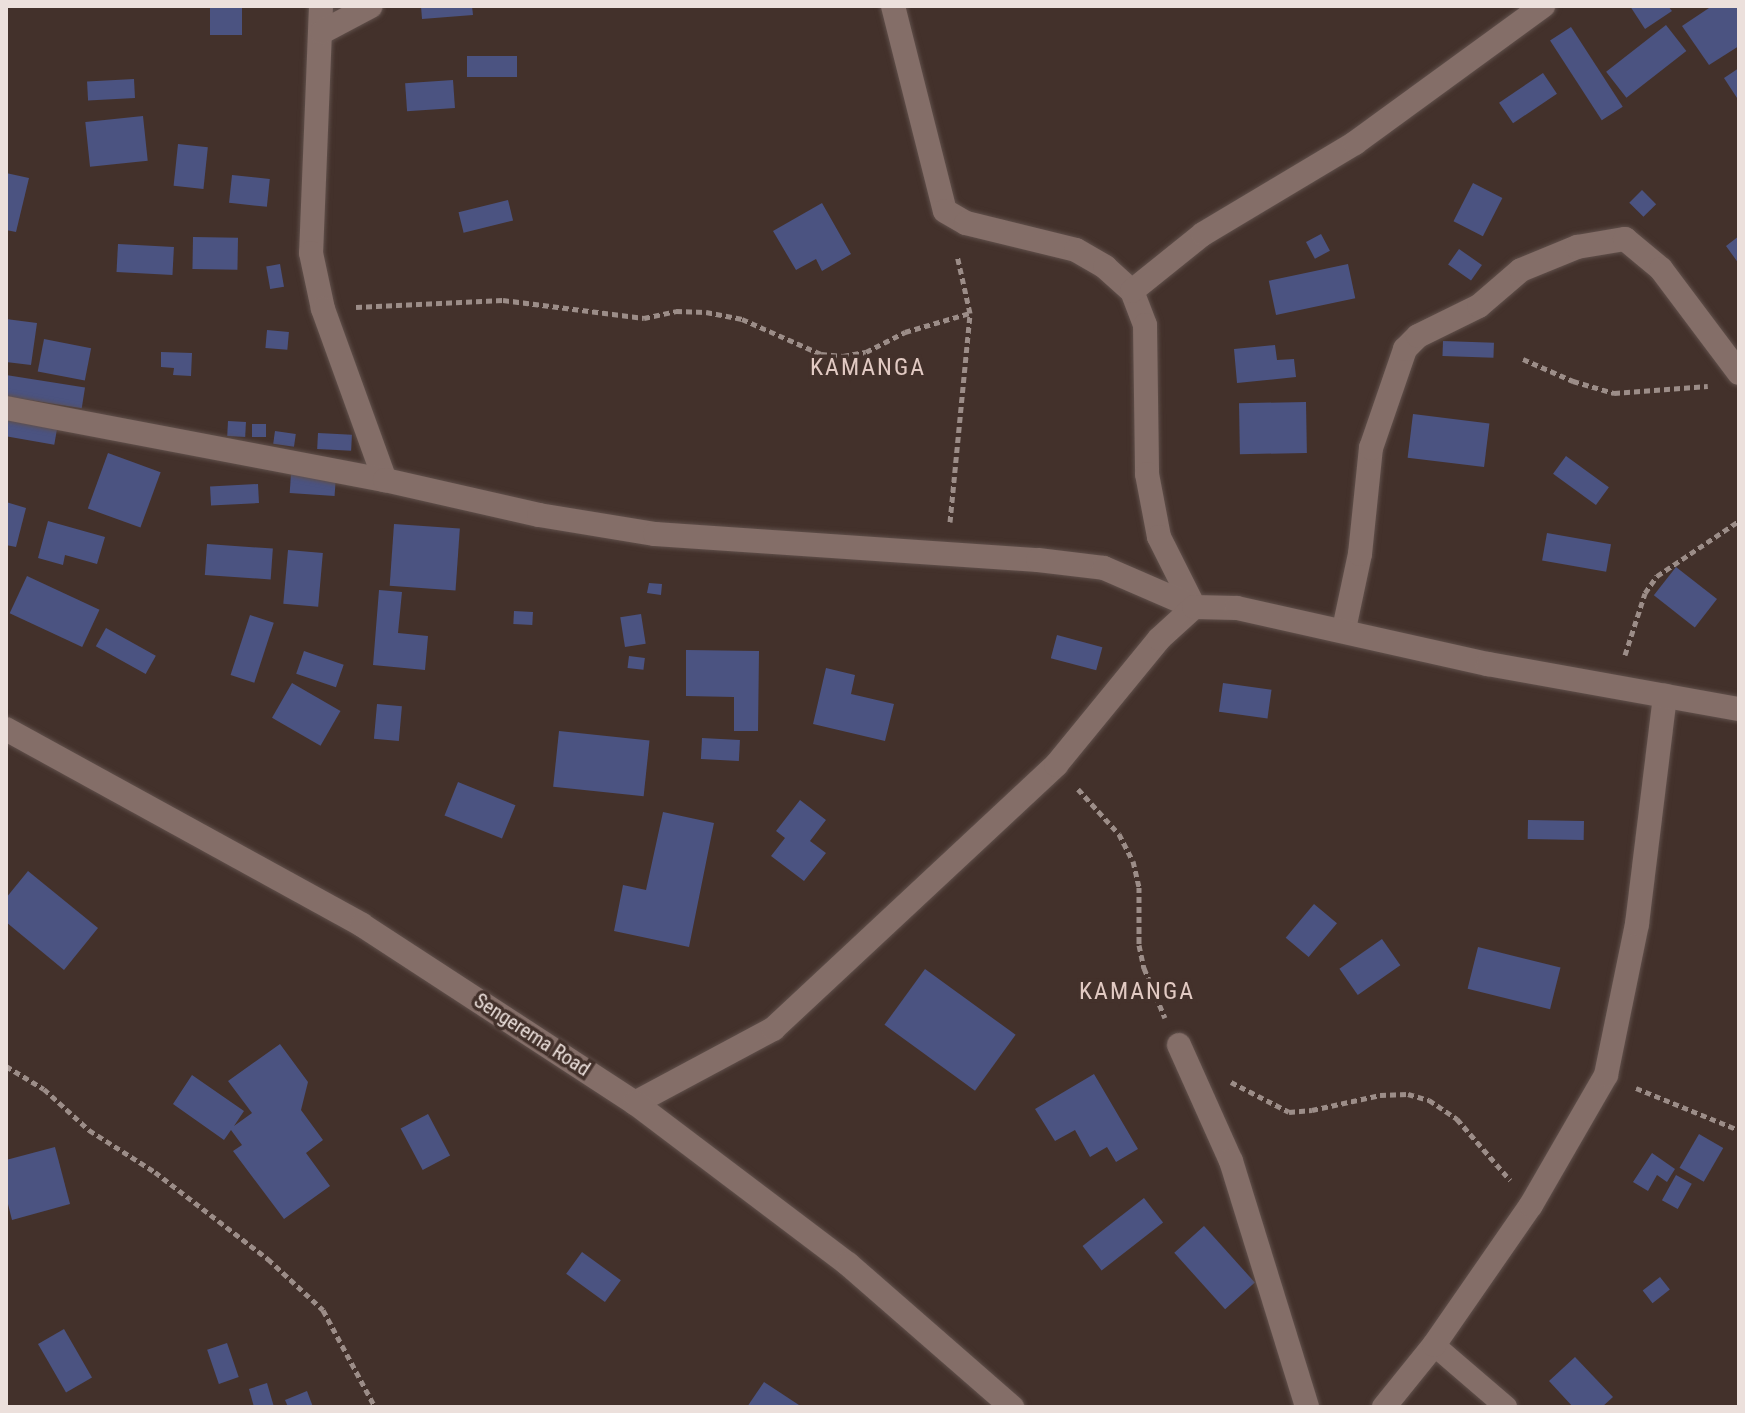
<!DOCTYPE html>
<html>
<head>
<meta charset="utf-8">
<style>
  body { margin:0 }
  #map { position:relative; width:1745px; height:1413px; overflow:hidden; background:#43312b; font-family:"Roboto Condensed",sans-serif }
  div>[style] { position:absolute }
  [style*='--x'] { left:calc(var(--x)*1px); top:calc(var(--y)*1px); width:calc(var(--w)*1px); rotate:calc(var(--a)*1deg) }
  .building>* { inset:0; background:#4b5381; transform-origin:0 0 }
  .path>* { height:5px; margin-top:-2.5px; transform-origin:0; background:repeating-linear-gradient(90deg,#9c8d88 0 6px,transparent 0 10px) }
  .roads { filter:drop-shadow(0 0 2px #60504b) drop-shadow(0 0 2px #60504b) }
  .service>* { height:22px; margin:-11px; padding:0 11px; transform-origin:11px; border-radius:11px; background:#846e68 }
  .minor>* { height:24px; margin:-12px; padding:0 12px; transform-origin:12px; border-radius:12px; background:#846e68 }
  .tertiary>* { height:24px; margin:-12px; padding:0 12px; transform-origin:12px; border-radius:12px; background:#846e68 }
  .secondary>* { height:24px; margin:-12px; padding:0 12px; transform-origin:12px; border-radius:12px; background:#846e68 }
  span { translate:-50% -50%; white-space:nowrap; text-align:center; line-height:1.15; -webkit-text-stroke:7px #43312b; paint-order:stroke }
  .street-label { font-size:20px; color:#ece0dc }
  .quarter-label { font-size:24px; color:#e2cac3; letter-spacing:2px }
  .frame { position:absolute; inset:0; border:8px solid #ece0dc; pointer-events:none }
</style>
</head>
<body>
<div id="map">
  <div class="building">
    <div style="left:210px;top:6px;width:32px;height:29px"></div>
    <div style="clip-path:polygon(421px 6px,472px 6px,473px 15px,422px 19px)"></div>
    <div style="clip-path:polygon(1630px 6px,1668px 6px,1672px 11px,1645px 29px)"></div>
    <div style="clip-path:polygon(1712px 6px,1739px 6px,1739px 46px,1709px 65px,1682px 26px)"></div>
    <div style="left:1666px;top:25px;width:33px;height:76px;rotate:52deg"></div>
    <div style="left:1571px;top:27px;width:95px;height:25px;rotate:57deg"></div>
    <div style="left:517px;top:56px;width:21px;height:50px;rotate:90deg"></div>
    <div style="clip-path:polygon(1739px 68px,1739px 101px,1724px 78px)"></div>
    <div style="left:1543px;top:73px;width:25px;height:53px;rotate:56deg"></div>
    <div style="left:134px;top:79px;width:19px;height:47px;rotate:87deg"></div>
    <div style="left:453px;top:80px;width:28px;height:48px;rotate:86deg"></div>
    <div style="left:143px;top:116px;width:45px;height:58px;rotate:84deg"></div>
    <div style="left:178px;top:144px;width:30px;height:42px;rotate:6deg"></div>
    <div style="clip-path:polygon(6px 173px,29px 178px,16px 232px,6px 230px)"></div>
    <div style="left:232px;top:175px;width:38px;height:28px;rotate:6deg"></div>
    <div style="left:1473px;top:183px;width:33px;height:43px;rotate:27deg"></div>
    <div style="left:1642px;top:190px;width:20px;height:18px;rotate:45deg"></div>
    <div style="left:508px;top:200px;width:21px;height:51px;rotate:76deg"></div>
    <div style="clip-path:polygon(822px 203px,851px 254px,822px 271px,816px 259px,796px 270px,773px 231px)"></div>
    <div style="left:1321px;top:234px;width:19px;height:17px;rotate:62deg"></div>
    <div style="clip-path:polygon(1739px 236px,1739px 264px,1726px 246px)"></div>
    <div style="left:193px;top:237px;width:45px;height:32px;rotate:1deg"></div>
    <div style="left:118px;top:244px;width:56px;height:28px;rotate:3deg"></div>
    <div style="left:1459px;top:249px;width:28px;height:19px;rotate:35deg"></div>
    <div style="left:280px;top:264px;width:23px;height:14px;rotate:80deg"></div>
    <div style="left:1348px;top:264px;width:35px;height:81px;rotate:78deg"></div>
    <div style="clip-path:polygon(6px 319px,37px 323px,31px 365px,6px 362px)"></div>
    <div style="left:267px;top:330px;width:22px;height:18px;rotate:5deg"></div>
    <div style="left:44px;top:339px;width:48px;height:33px;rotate:11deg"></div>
    <div style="left:1443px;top:341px;width:51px;height:15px;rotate:2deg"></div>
    <div style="clip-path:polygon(1275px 345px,1277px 360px,1294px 359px,1296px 377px,1237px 383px,1234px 349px)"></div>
    <div style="clip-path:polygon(161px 352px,192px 353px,191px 376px,173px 375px,174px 368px,161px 367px)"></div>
    <div style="left:6px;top:375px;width:80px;height:21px;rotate:9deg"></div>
    <div style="left:1306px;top:402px;width:51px;height:67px;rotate:89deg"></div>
    <div style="left:1413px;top:414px;width:77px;height:44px;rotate:7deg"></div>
    <div style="left:6px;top:419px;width:52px;height:17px;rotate:10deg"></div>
    <div style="left:228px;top:421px;width:18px;height:15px;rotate:3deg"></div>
    <div style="left:252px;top:424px;width:14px;height:13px"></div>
    <div style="left:275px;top:431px;width:21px;height:13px;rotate:8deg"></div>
    <div style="left:318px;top:433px;width:34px;height:16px;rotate:3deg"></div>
    <div style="left:108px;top:453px;width:56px;height:59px;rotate:20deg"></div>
    <div style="left:1566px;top:456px;width:53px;height:22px;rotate:36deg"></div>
    <div style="left:291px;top:474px;width:45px;height:19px;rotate:4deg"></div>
    <div style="left:258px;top:484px;width:19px;height:48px;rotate:87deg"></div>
    <div style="clip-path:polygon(6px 502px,26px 508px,16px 547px,6px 545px)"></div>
    <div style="clip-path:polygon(48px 521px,105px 537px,97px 564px,65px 555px,63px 565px,38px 558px)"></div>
    <div style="left:394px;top:524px;width:66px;height:62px;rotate:4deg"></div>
    <div style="left:1547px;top:533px;width:65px;height:28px;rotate:10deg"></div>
    <div style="left:207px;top:544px;width:66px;height:31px;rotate:4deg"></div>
    <div style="left:288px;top:550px;width:35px;height:54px;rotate:5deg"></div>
    <div style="left:1676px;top:567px;width:52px;height:36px;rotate:38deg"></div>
    <div style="left:27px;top:576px;width:80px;height:41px;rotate:25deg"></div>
    <div style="clip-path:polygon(649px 583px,662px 584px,661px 595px,647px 593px)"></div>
    <div style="clip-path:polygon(379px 590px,402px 592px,398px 633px,428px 636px,425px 670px,373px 665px)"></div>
    <div style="left:514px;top:611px;width:19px;height:13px;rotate:3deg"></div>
    <div style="left:641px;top:614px;width:30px;height:21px;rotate:81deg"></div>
    <div style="left:250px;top:615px;width:25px;height:63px;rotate:18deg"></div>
    <div style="left:106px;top:628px;width:57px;height:21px;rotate:29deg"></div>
    <div style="left:1057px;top:635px;width:47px;height:24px;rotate:15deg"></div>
    <div style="clip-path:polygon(686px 650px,759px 651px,758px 731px,734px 731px,734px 697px,686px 696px)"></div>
    <div style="left:304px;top:651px;width:42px;height:24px;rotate:19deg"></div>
    <div style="left:629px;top:656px;width:16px;height:12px;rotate:7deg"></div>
    <div style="clip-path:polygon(826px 668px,855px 675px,851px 694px,894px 704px,885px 741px,813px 724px)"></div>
    <div style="left:292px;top:683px;width:56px;height:40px;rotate:30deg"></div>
    <div style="left:1223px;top:683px;width:49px;height:29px;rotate:8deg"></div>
    <div style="left:377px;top:704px;width:25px;height:35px;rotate:5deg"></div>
    <div style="left:559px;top:731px;width:91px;height:56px;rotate:6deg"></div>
    <div style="left:702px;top:738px;width:38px;height:21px;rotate:3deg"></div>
    <div style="left:458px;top:782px;width:62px;height:36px;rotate:22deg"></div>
    <div style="clip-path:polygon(800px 800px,826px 820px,810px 841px,826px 853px,804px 881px,771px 856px,785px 838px,776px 831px)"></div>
    <div style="clip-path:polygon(663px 812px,714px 823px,689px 947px,614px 931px,623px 885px,646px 890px)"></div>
    <div style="left:1528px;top:820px;width:56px;height:19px;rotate:1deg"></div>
    <div style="clip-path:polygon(28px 871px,98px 928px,64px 970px,6px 922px,6px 898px)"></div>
    <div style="left:1314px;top:904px;width:30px;height:44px;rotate:40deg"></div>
    <div style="left:1382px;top:939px;width:32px;height:52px;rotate:55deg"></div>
    <div style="left:1478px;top:947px;width:85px;height:43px;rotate:14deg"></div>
    <div style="left:925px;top:969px;width:112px;height:69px;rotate:36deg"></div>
    <div style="clip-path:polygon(280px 1044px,308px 1082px,301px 1110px,323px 1140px,306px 1153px,330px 1186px,284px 1219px,233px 1151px,242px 1145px,231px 1130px,224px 1140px,173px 1104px,192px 1075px,244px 1111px,234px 1126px,252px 1113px,228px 1081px)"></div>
    <div style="clip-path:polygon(1094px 1074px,1138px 1149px,1116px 1162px,1107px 1147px,1090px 1157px,1075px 1130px,1055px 1141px,1035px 1109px)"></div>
    <div style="left:428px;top:1114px;width:47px;height:31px;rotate:62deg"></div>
    <div style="left:1699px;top:1134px;width:28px;height:39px;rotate:30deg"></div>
    <div style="clip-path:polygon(55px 1147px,70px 1204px,12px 1220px,6px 1196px,6px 1160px)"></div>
    <div style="clip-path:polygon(1652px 1153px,1675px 1169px,1667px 1182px,1657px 1175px,1648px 1191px,1633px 1182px)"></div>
    <div style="left:1676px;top:1175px;width:18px;height:29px;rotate:29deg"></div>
    <div style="left:1144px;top:1198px;width:31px;height:78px;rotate:52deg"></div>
    <div style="left:1204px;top:1226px;width:76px;height:40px;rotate:48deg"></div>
    <div style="left:582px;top:1252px;width:48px;height:27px;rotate:36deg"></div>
    <div style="left:1660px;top:1277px;width:16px;height:22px;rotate:52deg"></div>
    <div style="left:64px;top:1329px;width:56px;height:30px;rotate:60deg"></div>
    <div style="left:227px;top:1343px;width:36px;height:21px;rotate:71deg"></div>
    <div style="clip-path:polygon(1575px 1357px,1613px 1397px,1602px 1407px,1573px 1407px,1549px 1381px)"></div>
    <div style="clip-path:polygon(764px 1382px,802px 1407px,747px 1407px)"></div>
    <div style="clip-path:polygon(267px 1383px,274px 1407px,254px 1407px,249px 1389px)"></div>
    <div style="clip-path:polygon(307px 1391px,313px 1407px,288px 1407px,285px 1400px)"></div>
  </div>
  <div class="path">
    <div style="--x:356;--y:307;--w:147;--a:-2.7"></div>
    <div style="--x:503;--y:300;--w:142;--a:7.3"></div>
    <div style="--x:644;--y:318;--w:33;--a:-12"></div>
    <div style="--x:676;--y:311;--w:30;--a:2"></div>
    <div style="--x:706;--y:312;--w:37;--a:11"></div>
    <div style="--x:742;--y:319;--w:86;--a:23.9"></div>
    <div style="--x:821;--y:354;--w:22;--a:5"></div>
    <div style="--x:843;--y:356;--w:23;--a:-10"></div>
    <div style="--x:866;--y:352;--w:44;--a:-27.1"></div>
    <div style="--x:905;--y:332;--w:68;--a:-16.3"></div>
    <div style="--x:1523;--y:359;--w:55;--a:23.7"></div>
    <div style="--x:1573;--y:381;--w:43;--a:16.3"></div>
    <div style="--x:1614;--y:393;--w:94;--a:-4.3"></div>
    <div style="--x:950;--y:522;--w:210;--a:-84.5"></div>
    <div style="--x:970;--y:313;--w:59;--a:-102.6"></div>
    <div style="--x:1625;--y:655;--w:65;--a:-72.1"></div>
    <div style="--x:1645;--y:593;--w:21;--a:-55"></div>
    <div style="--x:1657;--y:576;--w:99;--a:-33.9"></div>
    <div style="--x:1078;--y:789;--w:61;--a:47.7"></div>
    <div style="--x:1119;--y:834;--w:30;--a:63"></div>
    <div style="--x:1133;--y:861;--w:27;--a:77"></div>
    <div style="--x:1139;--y:887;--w:58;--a:90"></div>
    <div style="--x:1139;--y:945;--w:24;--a:78"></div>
    <div style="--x:1144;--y:968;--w:54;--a:67.2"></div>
    <div style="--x:6;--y:1066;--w:44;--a:31.2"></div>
    <div style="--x:44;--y:1089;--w:61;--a:42.3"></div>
    <div style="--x:89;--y:1130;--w:78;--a:32.5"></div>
    <div style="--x:155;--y:1172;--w:143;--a:37.6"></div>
    <div style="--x:268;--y:1259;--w:75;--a:42.8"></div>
    <div style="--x:323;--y:1310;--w:110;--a:61.8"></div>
    <div style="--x:1231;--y:1082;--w:65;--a:27.3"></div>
    <div style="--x:1289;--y:1112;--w:23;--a:-5"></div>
    <div style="--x:1312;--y:1110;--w:70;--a:-12.4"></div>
    <div style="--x:1380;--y:1095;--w:28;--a:-2"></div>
    <div style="--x:1408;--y:1094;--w:22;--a:16"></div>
    <div style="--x:1429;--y:1100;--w:34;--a:34"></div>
    <div style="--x:1457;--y:1119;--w:81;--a:49"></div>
    <div style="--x:1636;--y:1088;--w:111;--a:22.2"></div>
  </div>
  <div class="roads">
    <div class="service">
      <div style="--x:1434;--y:1345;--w:95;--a:40.7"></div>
    </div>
    <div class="minor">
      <div style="--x:321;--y:6;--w:247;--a:92.3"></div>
      <div style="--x:311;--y:253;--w:57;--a:77.9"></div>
      <div style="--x:323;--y:309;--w:182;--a:70.1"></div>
      <div style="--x:893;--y:6;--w:211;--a:75.8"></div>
      <div style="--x:945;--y:211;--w:24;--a:30"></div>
      <div style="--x:966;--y:223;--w:113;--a:13.8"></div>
      <div style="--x:1076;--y:250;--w:34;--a:30"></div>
      <div style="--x:1105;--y:267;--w:36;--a:42"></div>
      <div style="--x:1132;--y:291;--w:36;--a:69"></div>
      <div style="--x:1145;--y:325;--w:149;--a:89.2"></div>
      <div style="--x:1147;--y:474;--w:64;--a:79.2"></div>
      <div style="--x:1159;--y:537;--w:78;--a:63.4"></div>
      <div style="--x:322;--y:32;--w:55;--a:-28"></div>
      <div style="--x:1132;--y:291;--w:91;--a:-38.8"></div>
      <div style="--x:1203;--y:234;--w:177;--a:-30.9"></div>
      <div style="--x:1355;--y:143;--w:233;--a:-36.1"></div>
      <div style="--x:6;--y:408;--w:386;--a:10.8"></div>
      <div style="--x:385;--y:480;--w:158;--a:12.8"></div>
      <div style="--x:539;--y:515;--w:118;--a:9.3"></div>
      <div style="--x:655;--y:534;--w:384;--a:3.9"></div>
      <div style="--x:1038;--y:560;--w:66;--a:6.9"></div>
      <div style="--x:1104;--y:568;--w:98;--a:23.4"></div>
      <div style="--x:1344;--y:629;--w:77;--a:-78"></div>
      <div style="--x:1360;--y:554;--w:107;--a:-84.1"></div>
      <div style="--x:1371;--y:448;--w:105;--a:-71"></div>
      <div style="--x:1405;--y:349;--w:18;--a:-45"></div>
      <div style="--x:1418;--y:336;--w:68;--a:-26.2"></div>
      <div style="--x:1479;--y:306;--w:55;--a:-40.6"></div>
      <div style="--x:1521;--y:270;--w:61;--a:-22.3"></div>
      <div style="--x:1577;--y:247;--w:49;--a:-9.5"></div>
      <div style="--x:1625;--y:239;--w:47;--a:39.8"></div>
      <div style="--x:1661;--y:269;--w:130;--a:53.1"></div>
      <div style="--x:1179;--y:1045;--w:127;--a:65.9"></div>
      <div style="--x:1231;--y:1161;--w:257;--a:72.8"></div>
      <div style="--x:1384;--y:1407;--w:80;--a:-51.1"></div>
      <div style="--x:1434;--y:1345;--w:170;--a:-55.3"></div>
      <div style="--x:1531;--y:1205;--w:150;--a:-60"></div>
      <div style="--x:1606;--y:1075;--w:154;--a:-78.4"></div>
      <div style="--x:1637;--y:924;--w:230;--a:-83"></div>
    </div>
    <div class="tertiary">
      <div style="--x:635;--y:1103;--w:157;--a:-28.2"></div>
      <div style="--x:773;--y:1029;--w:387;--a:-43"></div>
      <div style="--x:1056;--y:765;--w:163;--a:-50.7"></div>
      <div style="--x:1159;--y:639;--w:47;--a:-42.4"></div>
      <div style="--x:1194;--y:607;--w:43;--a:1.3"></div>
      <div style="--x:1237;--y:608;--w:257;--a:12.6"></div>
      <div style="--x:1488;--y:664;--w:255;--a:10.2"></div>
    </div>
    <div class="secondary">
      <div style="--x:6;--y:729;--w:406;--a:28.8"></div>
      <div style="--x:362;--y:925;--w:326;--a:33.1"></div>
      <div style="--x:635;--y:1103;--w:267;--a:37.1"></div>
      <div style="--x:848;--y:1264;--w:218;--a:41.1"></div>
    </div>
  </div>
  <div class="street-label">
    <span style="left:532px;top:1035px;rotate:33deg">Sengerema Road</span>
  </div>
  <div class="quarter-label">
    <span style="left:868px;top:368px">KAMANGA</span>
    <span style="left:1137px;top:992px">KAMANGA</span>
  </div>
  <div class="frame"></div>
</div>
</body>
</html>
